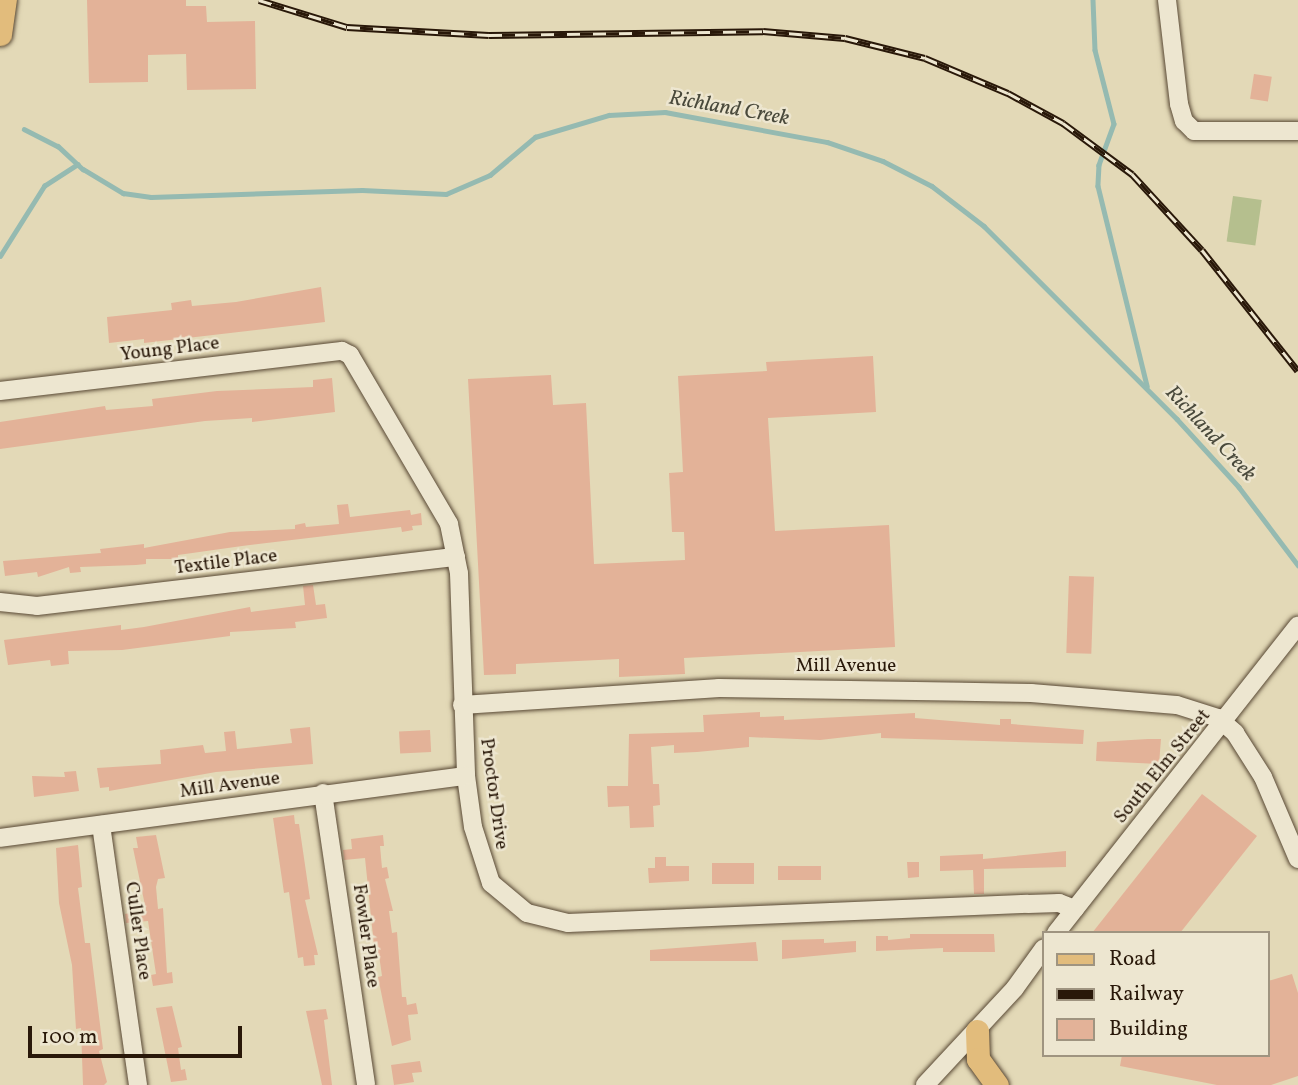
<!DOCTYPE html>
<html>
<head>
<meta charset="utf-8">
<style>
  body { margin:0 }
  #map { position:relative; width:1298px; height:1085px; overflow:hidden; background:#e3d9b7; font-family:Vollkorn,serif }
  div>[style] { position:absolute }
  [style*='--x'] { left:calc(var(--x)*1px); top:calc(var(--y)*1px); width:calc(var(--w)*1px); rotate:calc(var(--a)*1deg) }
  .green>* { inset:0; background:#b5bf8e; transform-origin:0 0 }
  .stream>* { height:4.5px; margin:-2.25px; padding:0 2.25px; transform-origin:2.25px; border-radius:2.25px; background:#95bab1 }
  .building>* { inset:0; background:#e3b298; transform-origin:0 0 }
  .roads { filter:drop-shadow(0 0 2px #584834) drop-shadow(0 0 2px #584834) }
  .minor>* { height:18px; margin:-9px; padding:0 9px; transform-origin:9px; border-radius:9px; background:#ede6d0 }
  .major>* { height:23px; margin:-11.5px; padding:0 11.5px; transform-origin:11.5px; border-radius:11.5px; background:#e2bc7c }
  .rail>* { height:7px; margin-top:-3.5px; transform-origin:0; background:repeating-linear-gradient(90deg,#ede6d0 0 13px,#291809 0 26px); box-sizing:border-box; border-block:2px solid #291809 }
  span { translate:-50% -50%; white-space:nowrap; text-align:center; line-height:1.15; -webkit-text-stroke:5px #ede6d0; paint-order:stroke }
  .street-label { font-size:19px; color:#291809 }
  .water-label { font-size:21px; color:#49493b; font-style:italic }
  .legend { position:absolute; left:1042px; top:931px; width:228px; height:126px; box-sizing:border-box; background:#ede6d0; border:2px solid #9f9480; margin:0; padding:9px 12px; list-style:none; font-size:21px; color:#291809 }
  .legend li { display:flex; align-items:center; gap:14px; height:35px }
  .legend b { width:35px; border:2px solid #9f9480 }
  .scale { position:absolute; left:28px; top:1026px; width:214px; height:32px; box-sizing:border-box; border:4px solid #291809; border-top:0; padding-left:9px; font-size:21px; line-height:24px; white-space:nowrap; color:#291809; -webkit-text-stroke:5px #ede6d0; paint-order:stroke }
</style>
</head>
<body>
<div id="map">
  <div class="green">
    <div style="left:1233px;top:196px;width:29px;height:46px;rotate:8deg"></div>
  </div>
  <div class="stream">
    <div style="--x:1093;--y:0;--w:50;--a:87.7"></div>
    <div style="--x:1095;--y:50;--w:76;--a:75.6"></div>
    <div style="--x:1114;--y:124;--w:44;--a:110.1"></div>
    <div style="--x:1099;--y:165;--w:21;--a:93"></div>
    <div style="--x:1098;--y:186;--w:206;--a:76.2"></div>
    <div style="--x:24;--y:129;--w:38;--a:27"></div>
    <div style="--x:58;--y:146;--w:34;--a:43"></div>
    <div style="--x:83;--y:169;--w:47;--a:31"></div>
    <div style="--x:123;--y:193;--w:28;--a:8"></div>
    <div style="--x:151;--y:197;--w:211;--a:-1.9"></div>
    <div style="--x:362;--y:190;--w:84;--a:2.7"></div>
    <div style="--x:446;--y:194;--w:48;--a:-23.4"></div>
    <div style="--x:490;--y:175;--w:59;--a:-40.2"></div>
    <div style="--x:535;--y:137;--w:77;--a:-16.6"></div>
    <div style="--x:609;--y:115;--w:56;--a:-3.1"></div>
    <div style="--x:665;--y:112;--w:165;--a:10.5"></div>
    <div style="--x:827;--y:142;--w:59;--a:18.7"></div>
    <div style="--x:883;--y:161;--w:55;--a:27"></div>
    <div style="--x:932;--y:186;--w:66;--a:37.6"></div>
    <div style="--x:984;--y:226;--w:273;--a:45"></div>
    <div style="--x:1177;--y:419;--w:92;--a:47.6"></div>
    <div style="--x:1239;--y:487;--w:98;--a:52.9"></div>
    <div style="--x:0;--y:256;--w:83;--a:-57.8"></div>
    <div style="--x:44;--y:186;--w:40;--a:-32.9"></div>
  </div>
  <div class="building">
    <div style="clip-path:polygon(87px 0,186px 0,186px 6px,206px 6px,207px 22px,255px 21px,256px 89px,187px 90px,186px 54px,148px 55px,148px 82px,89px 83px)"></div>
    <div style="left:1254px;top:74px;width:18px;height:25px;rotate:9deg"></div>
    <div style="clip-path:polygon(321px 287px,325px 322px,144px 343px,144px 339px,109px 343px,107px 317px,172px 310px,171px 303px,191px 300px,192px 306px,236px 302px)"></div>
    <div style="clip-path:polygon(873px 356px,876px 412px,768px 418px,775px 531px,889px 525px,895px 647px,684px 658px,685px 674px,619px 677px,619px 659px,516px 664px,516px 674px,484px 675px,468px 379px,551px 375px,553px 405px,586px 403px,594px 564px,685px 560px,684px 532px,672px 532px,669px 473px,683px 472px,678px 376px,767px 371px,766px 362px)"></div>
    <div style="clip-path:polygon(332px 378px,335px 412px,252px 422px,252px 418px,205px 421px,0 449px,0 422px,105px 406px,106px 410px,153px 406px,152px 399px,217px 391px,313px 387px,313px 380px)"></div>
    <div style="clip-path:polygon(348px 504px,350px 517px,410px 510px,411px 515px,421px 513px,422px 525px,412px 526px,413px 530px,402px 532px,401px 527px,242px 546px,178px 555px,178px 559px,146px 559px,146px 564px,136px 565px,80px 567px,81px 572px,70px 573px,69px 567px,38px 577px,37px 572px,5px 576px,3px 561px,101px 553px,100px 549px,144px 544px,144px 548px,230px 532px,295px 529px,295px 525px,305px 523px,306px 527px,339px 524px,337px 505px)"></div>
    <div style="left:1069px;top:576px;width:25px;height:77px;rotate:2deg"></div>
    <div style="clip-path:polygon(313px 585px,316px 605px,325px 604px,327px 618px,295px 622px,296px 628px,230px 632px,230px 636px,122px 650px,68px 651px,69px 664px,51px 666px,50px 660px,8px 665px,4px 640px,121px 625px,121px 630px,144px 627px,250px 607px,251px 612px,305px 605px,303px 586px)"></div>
    <div style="clip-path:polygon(760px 712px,760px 717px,784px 716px,784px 720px,915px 713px,915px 718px,1000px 725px,1000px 719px,1011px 719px,1011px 724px,1084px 730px,1083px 744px,881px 738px,881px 733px,820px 740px,749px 737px,749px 747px,697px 752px,674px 753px,674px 745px,651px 747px,653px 784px,659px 784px,660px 805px,653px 806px,654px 827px,630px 828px,629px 806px,608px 807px,607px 786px,628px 786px,629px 734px,704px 732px,703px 715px)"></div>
    <div style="clip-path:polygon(310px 727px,313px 764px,216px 772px,109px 791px,109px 787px,100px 788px,97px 768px,161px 764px,160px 750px,203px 745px,205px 753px,226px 751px,224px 732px,235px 731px,237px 749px,292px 743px,290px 729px)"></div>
    <div style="left:430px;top:730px;width:22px;height:31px;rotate:87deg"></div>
    <div style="clip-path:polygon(1148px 739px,1161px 739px,1159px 764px,1096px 761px,1097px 742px)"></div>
    <div style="clip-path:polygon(76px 771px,79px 791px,34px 797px,32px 776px,65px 777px,64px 772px)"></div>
    <div style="clip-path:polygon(1202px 794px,1257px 836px,1180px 933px,1092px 933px)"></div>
    <div style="clip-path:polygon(294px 815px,295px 824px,299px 824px,310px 899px,305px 900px,318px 955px,314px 955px,315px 965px,304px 966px,303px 957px,298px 958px,289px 892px,284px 893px,273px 818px)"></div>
    <div style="clip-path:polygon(156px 835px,165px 878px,158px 879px,156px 887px,158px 909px,163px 908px,167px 973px,172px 972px,173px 983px,153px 986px,151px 975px,156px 974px,148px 921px,126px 923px,125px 914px,146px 910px,133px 848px,138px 848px,136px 837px)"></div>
    <div style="clip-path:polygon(383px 835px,384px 846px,380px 846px,382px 868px,387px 867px,389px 878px,385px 879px,393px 911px,389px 911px,392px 933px,397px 932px,402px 997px,406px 997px,407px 1005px,416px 1003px,418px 1014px,408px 1015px,411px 1040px,392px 1046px,378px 977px,382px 976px,379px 955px,375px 956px,365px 858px,344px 860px,343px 850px,352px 849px,351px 839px)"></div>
    <div style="clip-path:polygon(78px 845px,82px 887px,78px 888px,85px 943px,90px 943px,103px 1049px,99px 1051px,107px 1082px,104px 1085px,83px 1085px,81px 1028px,76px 1029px,72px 965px,59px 903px,56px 848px)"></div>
    <div style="clip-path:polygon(1066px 851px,1066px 867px,984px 869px,984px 894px,974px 894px,973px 870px,940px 871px,940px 856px,983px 854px,983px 859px)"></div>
    <div style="clip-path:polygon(655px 857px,666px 857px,666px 866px,689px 866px,689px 881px,649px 883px,648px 868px,655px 868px)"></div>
    <div style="clip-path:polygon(907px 862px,919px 862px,919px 877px,908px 878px)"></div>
    <div style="left:754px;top:863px;width:21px;height:42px;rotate:90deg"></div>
    <div style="left:821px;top:866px;width:14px;height:43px;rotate:90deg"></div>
    <div style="clip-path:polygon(910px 934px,994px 934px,995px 952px,943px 952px,943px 948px,876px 951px,876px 936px,888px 936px,888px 940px,910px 938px)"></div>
    <div style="clip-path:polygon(824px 939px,824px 943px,856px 941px,856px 952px,782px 959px,782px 940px)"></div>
    <div style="clip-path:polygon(756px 942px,758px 961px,650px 961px,650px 950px)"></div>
    <div style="clip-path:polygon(1292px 974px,1298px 993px,1298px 1076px,1271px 1085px,1217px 1085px,1120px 1066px,1122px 1055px,1268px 1055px,1268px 981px)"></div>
    <div style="clip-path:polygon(172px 1006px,182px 1047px,178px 1048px,181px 1070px,185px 1069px,187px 1080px,171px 1082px,156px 1008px)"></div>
    <div style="clip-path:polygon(326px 1009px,328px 1019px,324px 1020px,332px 1085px,322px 1085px,306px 1011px)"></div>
    <div style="clip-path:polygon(420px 1061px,422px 1072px,412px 1073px,414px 1082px,394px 1085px,391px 1065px)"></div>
  </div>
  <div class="roads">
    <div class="minor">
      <div style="--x:1167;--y:0;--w:105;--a:83.4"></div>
      <div style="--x:1179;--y:104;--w:18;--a:74"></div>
      <div style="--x:1184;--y:121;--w:14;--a:45"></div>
      <div style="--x:1194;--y:131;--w:104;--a:0"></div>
      <div style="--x:0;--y:391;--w:344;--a:-6.7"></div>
      <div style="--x:342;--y:351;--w:9;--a:27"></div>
      <div style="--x:350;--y:355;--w:196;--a:59.6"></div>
      <div style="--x:449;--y:524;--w:50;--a:78.5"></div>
      <div style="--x:459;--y:573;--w:203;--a:88"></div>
      <div style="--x:466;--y:776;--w:51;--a:82.2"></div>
      <div style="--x:473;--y:827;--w:59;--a:72.2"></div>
      <div style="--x:491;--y:883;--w:47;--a:39.8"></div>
      <div style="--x:527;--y:913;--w:42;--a:13.7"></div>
      <div style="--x:568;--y:923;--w:460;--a:-2.4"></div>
      <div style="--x:1028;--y:904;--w:31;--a:-2"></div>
      <div style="--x:1059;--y:903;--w:17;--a:21"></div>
      <div style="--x:0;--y:602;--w:37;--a:6"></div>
      <div style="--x:37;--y:606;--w:422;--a:-6.7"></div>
      <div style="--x:462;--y:705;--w:258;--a:-3.8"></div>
      <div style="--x:719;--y:688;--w:312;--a:0.9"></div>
      <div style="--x:1031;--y:693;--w:146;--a:4.7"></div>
      <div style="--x:1177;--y:705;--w:43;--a:17.6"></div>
      <div style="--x:1218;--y:718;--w:23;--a:41"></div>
      <div style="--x:1235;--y:733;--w:52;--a:57.5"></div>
      <div style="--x:1263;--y:777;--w:89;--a:66.9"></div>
      <div style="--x:323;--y:793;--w:295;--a:81.6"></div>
      <div style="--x:101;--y:825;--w:263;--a:81.9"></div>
      <div style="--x:0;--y:838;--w:470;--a:-7.6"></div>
      <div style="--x:1056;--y:933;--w:391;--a:-51.8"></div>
      <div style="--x:925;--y:1085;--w:132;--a:-47.1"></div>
      <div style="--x:1015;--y:988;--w:49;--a:-54.1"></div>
    </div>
    <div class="major">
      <div style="--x:0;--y:34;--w:34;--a:-82"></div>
      <div style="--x:977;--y:1031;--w:28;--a:88"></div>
      <div style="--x:978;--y:1059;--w:32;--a:54"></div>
    </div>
  </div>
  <div class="rail">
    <div style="--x:259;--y:0;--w:92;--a:17.1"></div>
    <div style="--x:347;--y:27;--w:142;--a:3.2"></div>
    <div style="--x:489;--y:35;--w:274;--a:-0.8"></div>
    <div style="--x:763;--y:31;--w:82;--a:4.9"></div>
    <div style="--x:845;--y:38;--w:82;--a:14"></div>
    <div style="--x:925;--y:58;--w:90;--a:22.9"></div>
    <div style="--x:1008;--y:93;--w:63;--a:28.6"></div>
    <div style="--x:1063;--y:123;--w:86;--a:36.5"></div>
    <div style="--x:1132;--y:174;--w:103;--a:47.4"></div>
    <div style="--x:1202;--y:250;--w:154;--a:51.6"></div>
  </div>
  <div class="street-label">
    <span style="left:170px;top:350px;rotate:-7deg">Young Place</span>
    <span style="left:226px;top:563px;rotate:-7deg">Textile Place</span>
    <span style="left:846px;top:667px">Mill Avenue</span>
    <span style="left:1163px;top:767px;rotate:-51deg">South Elm Street</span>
    <span style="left:230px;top:786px;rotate:-8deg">Mill Avenue</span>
    <span style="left:493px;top:794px;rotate:82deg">Proctor Drive</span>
    <span style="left:137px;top:931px;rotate:82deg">Culler Place</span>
    <span style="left:365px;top:936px;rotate:82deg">Fowler Place</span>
  </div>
  <div class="water-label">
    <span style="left:729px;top:109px;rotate:10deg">Richland Creek</span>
    <span style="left:1210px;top:434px;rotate:47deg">Richland Creek</span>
  </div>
  <ul class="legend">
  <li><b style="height:9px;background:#e2bc7c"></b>Road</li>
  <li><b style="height:9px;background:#291809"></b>Railway</li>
  <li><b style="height:19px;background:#e3b298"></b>Building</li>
  </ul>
  <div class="scale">100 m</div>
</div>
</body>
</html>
